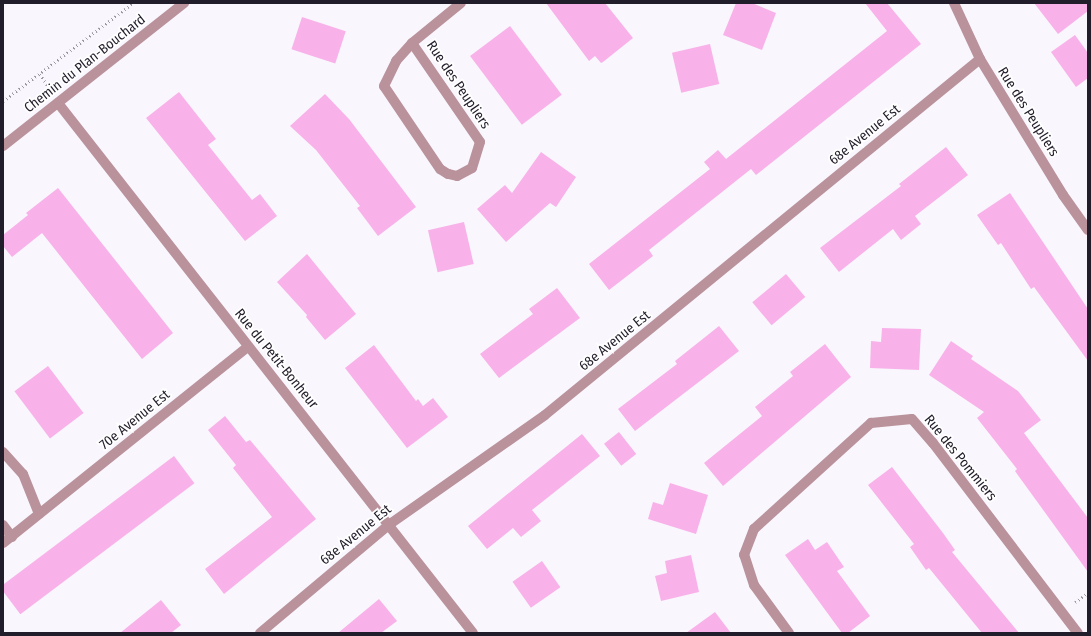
<!DOCTYPE html>
<html>
<head>
<meta charset="utf-8">
<style>
  body { margin:0 }
  #map { position:relative; width:1091px; height:636px; overflow:hidden; background:#f9f6fd; font-family:"Fira Sans Condensed",sans-serif }
  div>[style] { position:absolute }
  [style*='--x'] { left:calc(var(--x)*1px); top:calc(var(--y)*1px); width:calc(var(--w)*1px); rotate:calc(var(--a)*1deg) }
  .building>* { inset:0; background:#f8b2e9; transform-origin:0 0 }
  .path>* { height:2.5px; margin-top:-1.25px; transform-origin:0; background:repeating-linear-gradient(90deg,#9d99a3 0 1px,transparent 0 4px) }
  .minor>* { height:10px; margin:-5px; padding:0 5px; transform-origin:5px; border-radius:5px; background:#b9929b }
  span { translate:-50% -50%; white-space:nowrap; text-align:center; line-height:1.15; -webkit-text-stroke:3.5px #fff; paint-order:stroke }
  .street-label { font-size:14px; color:#221d2a }
  .frame { position:absolute; inset:0; border:4px solid #221d2a; pointer-events:none }
</style>
</head>
<body>
<div id="map">
  <div class="building">
    <div style="clip-path:polygon(546px 3px,605px 3px,633px 38px,603px 62px,601px 63px,595px 56px,589px 61px)"></div>
    <div style="clip-path:polygon(736px 3px,752px 3px,776px 13px,762px 50px,723px 35px)"></div>
    <div style="clip-path:polygon(865px 3px,887px 3px,921px 44px,756px 175px,751px 169px,649px 250px,653px 256px,609px 290px,589px 264px,710px 169px,704px 162px,718px 150px,726px 159px,887px 31px)"></div>
    <div style="clip-path:polygon(1034px 3px,1088px 3px,1088px 11px,1058px 34px)"></div>
    <div style="left:302px;top:17px;width:46px;height:34px;rotate:18deg"></div>
    <div style="left:510px;top:26px;width:86px;height:50px;rotate:53deg"></div>
    <div style="clip-path:polygon(1075px 35px,1088px 53px,1088px 78px,1076px 87px,1051px 52px)"></div>
    <div style="left:710px;top:44px;width:41px;height:39px;rotate:77deg"></div>
    <div style="clip-path:polygon(179px 92px,216px 139px,208px 145px,252px 200px,260px 194px,277px 216px,245px 241px,146px 118px)"></div>
    <div style="clip-path:polygon(325px 94px,349px 119px,416px 207px,378px 236px,357px 208px,360px 206px,316px 150px,290px 126px)"></div>
    <div style="clip-path:polygon(946px 147px,968px 175px,915px 216px,921px 224px,901px 240px,893px 229px,839px 272px,820px 248px,901px 186px,899px 184px)"></div>
    <div style="clip-path:polygon(541px 152px,576px 177px,556px 207px,550px 203px,506px 242px,477px 209px,505px 185px,512px 193px)"></div>
    <div style="clip-path:polygon(58px 188px,173px 333px,142px 359px,42px 233px,12px 257px,3px 246px,3px 235px,28px 215px,26px 213px)"></div>
    <div style="clip-path:polygon(1010px 193px,1088px 309px,1088px 361px,1034px 287px,1031px 289px,1001px 243px,998px 245px,977px 215px)"></div>
    <div style="left:464px;top:222px;width:43px;height:37px;rotate:77deg"></div>
    <div style="clip-path:polygon(307px 254px,356px 314px,325px 340px,306px 317px,307px 315px,277px 282px)"></div>
    <div style="left:786px;top:274px;width:30px;height:44px;rotate:50deg"></div>
    <div style="clip-path:polygon(557px 288px,580px 318px,499px 378px,480px 354px,533px 314px,529px 309px)"></div>
    <div style="clip-path:polygon(719px 326px,739px 351px,635px 431px,618px 409px,677px 364px,675px 361px)"></div>
    <div style="clip-path:polygon(882px 328px,921px 329px,919px 370px,870px 368px,871px 341px,881px 342px)"></div>
    <div style="clip-path:polygon(951px 341px,973px 356px,971px 359px,1018px 391px,1041px 420px,1024px 433px,1088px 518px,1088px 572px,1015px 471px,1017px 469px,977px 418px,984px 412px,929px 375px)"></div>
    <div style="clip-path:polygon(825px 344px,851px 377px,723px 486px,704px 463px,762px 416px,755px 407px,793px 376px,790px 372px)"></div>
    <div style="clip-path:polygon(374px 345px,416px 401px,418px 399px,423px 406px,433px 398px,448px 417px,407px 448px,345px 368px)"></div>
    <div style="left:48px;top:366px;width:59px;height:42px;rotate:53deg"></div>
    <div style="clip-path:polygon(225px 416px,246px 442px,250px 440px,316px 519px,224px 594px,205px 569px,272px 517px,233px 468px,236px 465px,208px 430px)"></div>
    <div style="left:619px;top:432px;width:28px;height:19px;rotate:52deg"></div>
    <div style="clip-path:polygon(582px 434px,600px 456px,532px 510px,541px 521px,521px 537px,513px 528px,487px 549px,468px 526px)"></div>
    <div style="left:174px;top:456px;width:34px;height:218px;rotate:53deg"></div>
    <div style="clip-path:polygon(892px 467px,943px 533px,955px 550px,952px 552px,1019px 633px,982px 633px,929px 568px,926px 570px,910px 547px,914px 544px,868px 485px)"></div>
    <div style="clip-path:polygon(670px 483px,708px 495px,696px 534px,648px 519px,653px 502px,663px 505px)"></div>
    <div style="clip-path:polygon(808px 539px,815px 550px,827px 542px,844px 567px,837px 571px,870px 616px,848px 633px,842px 633px,785px 555px)"></div>
    <div style="clip-path:polygon(691px 555px,699px 592px,661px 601px,655px 576px,667px 573px,665px 561px)"></div>
    <div style="left:542px;top:561px;width:32px;height:36px;rotate:55deg"></div>
    <div style="clip-path:polygon(379px 599px,397px 621px,381px 633px,338px 633px)"></div>
    <div style="clip-path:polygon(161px 600px,181px 625px,171px 633px,120px 633px)"></div>
    <div style="clip-path:polygon(715px 612px,731px 633px,686px 633px)"></div>
  </div>
  <div class="path">
    <div style="--x:40;--y:74;--w:18;--a:56"></div>
    <div style="--x:3;--y:101;--w:163;--a:-37"></div>
    <div style="--x:1075;--y:602;--w:16;--a:-35"></div>
  </div>
  <div class="minor">
    <div style="--x:954;--y:3;--w:62;--a:65.1"></div>
    <div style="--x:980;--y:59;--w:159;--a:58.6"></div>
    <div style="--x:1063;--y:195;--w:43;--a:54.5"></div>
    <div style="--x:412;--y:43;--w:120;--a:55.5"></div>
    <div style="--x:480;--y:142;--w:27;--a:107"></div>
    <div style="--x:472;--y:168;--w:17;--a:152"></div>
    <div style="--x:457;--y:176;--w:9;--a:-167"></div>
    <div style="--x:448;--y:174;--w:9;--a:-148"></div>
    <div style="--x:440;--y:169;--w:100;--a:-124"></div>
    <div style="--x:384;--y:86;--w:28;--a:-64"></div>
    <div style="--x:396;--y:61;--w:24;--a:-48"></div>
    <div style="--x:412;--y:43;--w:63;--a:-39.2"></div>
    <div style="--x:58;--y:103;--w:673;--a:51.94"></div>
    <div style="--x:3;--y:146;--w:231;--a:-38.3"></div>
    <div style="--x:3;--y:452;--w:30;--a:48"></div>
    <div style="--x:23;--y:474;--w:43;--a:68.2"></div>
    <div style="--x:3;--y:525;--w:15;--a:53"></div>
    <div style="--x:3;--y:543;--w:314;--a:-38.7"></div>
    <div style="--x:260;--y:633;--w:170;--a:-40"></div>
    <div style="--x:390;--y:524;--w:189;--a:-35.1"></div>
    <div style="--x:545;--y:415;--w:562;--a:-39.3"></div>
    <div style="--x:789;--y:633;--w:59;--a:-126.1"></div>
    <div style="--x:754;--y:585;--w:32;--a:-108"></div>
    <div style="--x:744;--y:555;--w:28;--a:-69"></div>
    <div style="--x:754;--y:529;--w:158;--a:-42.2"></div>
    <div style="--x:871;--y:423;--w:41;--a:-5.6"></div>
    <div style="--x:912;--y:419;--w:32;--a:49"></div>
    <div style="--x:933;--y:443;--w:239;--a:52.7"></div>
  </div>
  <div class="street-label">
    <span style="left:85px;top:64px;rotate:-38deg">Chemin du Plan-Bouchard</span>
    <span style="left:458px;top:85px;rotate:56deg">Rue des Peupliers</span>
    <span style="left:1028px;top:112px;rotate:58deg">Rue des Peupliers</span>
    <span style="left:865px;top:135px;rotate:-39deg">68e Avenue Est</span>
    <span style="left:615px;top:341px;rotate:-39deg">68e Avenue Est</span>
    <span style="left:276px;top:359px;rotate:51deg">Rue du Petit-Bonheur</span>
    <span style="left:135px;top:420px;rotate:-39deg">70e Avenue Est</span>
    <span style="left:960px;top:458px;rotate:51deg">Rue des Pommiers</span>
    <span style="left:356px;top:535px;rotate:-39deg">68e Avenue Est</span>
  </div>
  <div class="frame"></div>
</div>
</body>
</html>
